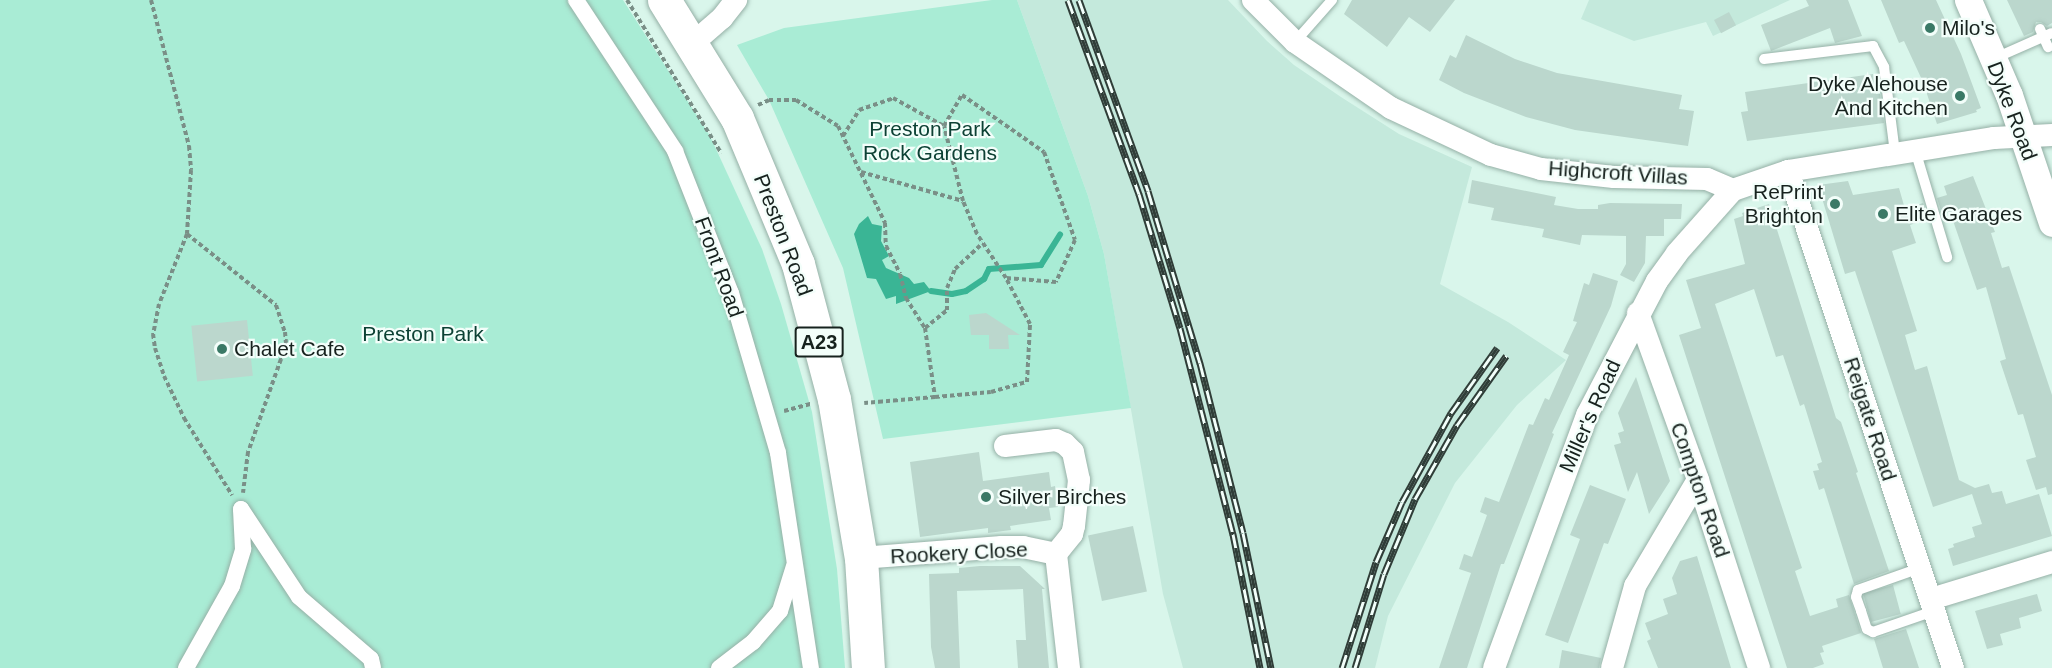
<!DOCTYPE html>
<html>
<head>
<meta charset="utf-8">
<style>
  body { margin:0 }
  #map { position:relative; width:2052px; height:668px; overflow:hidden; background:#d9f6eb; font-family:Arial,sans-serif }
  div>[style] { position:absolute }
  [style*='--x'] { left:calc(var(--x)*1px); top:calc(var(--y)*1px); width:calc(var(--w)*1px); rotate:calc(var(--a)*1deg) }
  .built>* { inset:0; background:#c4e9dc }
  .green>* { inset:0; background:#a9ecd5 }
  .water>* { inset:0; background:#3ab595 }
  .stream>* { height:6px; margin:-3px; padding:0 3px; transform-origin:3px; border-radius:3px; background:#3ab595 }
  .building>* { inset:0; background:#bbd7cd; transform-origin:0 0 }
  .path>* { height:4px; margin-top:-2px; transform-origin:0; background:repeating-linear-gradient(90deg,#7a8f87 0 4.5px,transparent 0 7.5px) }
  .roads { filter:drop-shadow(0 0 2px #95b0a6) drop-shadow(0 0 2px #95b0a6) }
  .service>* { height:10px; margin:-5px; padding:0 5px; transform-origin:5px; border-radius:5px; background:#fff }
  .pedestrian>* { height:16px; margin:-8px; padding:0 8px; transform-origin:8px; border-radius:8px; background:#fff }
  .minor>* { height:22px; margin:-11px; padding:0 11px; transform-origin:11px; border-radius:11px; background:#fff }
  .tertiary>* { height:27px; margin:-13.5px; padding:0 13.5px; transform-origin:13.5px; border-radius:13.5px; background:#fff }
  .trunk>* { height:33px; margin:-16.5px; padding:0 16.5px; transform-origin:16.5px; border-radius:16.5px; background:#fff }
  .rail>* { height:7px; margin-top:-3.5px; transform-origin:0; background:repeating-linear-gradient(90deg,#f3fefa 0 14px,#303d38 0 28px); box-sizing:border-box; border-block:2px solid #303d38 }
  .dots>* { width:16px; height:16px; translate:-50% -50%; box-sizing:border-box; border:3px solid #f3fefa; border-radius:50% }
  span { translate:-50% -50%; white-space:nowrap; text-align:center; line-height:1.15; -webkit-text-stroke:4.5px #f3fefa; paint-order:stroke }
  .shield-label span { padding:2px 4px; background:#f3fefa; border:2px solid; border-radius:4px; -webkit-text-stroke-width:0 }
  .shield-label { font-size:20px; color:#17221e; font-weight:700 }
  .poi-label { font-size:21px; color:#17221e }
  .left { translate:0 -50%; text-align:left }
  .right { translate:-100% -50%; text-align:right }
  .street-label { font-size:21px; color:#17221e }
  .park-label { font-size:21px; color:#0c4134 }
</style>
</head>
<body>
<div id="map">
  <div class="built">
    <div style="clip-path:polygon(1017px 0,1228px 0,1267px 41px,1294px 65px,1341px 97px,1399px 134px,1472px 167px,1440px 284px,1508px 322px,1566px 360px,1517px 405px,1455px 483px,1388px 616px,1375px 668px,1183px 668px,1163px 594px,1104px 254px,1088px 196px)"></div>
    <div style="clip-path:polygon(1589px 0,1790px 0,1713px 36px,1706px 22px,1634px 41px,1581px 19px)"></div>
  </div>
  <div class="green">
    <div style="clip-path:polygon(0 0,623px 0,710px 136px,762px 249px,781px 304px,812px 412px,837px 569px,845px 668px,0 668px)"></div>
    <div style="clip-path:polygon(992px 0,1017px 0,1088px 196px,1104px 254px,1131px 408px,883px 439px,843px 268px,769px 100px,737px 45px,784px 28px)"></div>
  </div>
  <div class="water">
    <div style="clip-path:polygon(868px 216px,872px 224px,882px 226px,881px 241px,889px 256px,882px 260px,886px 268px,909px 278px,914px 284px,924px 282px,931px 291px,896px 304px,896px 296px,886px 299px,876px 279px,867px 278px,854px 234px,859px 224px)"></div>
  </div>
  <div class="stream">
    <div style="--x:931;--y:291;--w:21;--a:8"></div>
    <div style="--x:952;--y:294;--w:14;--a:-12"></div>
    <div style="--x:966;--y:291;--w:22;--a:-34"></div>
    <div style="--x:984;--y:279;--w:11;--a:-63"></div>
    <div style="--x:989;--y:269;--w:52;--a:-4.4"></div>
    <div style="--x:1041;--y:265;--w:36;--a:-58"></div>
  </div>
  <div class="building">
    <div style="clip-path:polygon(1352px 0,1455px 0,1430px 32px,1409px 17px,1387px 47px,1344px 14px)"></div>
    <div style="clip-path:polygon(1806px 0,1848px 0,1862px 36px,1835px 43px,1830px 28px,1771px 51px,1761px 25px,1809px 6px)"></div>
    <div style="clip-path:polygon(1881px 0,1936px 0,1961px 54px,1981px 108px,1976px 110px,1977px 112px,1937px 124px,1923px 82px,1904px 41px,1899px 43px)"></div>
    <div style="clip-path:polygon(2007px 0,2052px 0,2052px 23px,2047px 26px,2041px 22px,2036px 22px,2033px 32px,2024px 36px)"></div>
    <div style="left:1729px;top:12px;width:15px;height:17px;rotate:62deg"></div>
    <div style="clip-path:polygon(1466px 35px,1515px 59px,1557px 73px,1682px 95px,1679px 109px,1694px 111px,1688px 146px,1575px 130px,1526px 117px,1464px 93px,1439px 80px,1450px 55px,1456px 58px)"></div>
    <div style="clip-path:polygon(1873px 74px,1876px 94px,1880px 94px,1884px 123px,1747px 141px,1741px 112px,1748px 111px,1745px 92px)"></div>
    <div style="clip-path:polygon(1973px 176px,1995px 232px,1991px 233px,2002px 268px,2009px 266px,2052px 395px,2052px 494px,2048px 495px,2046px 487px,2036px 490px,2026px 460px,2036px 457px,2023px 414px,2018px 415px,2000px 361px,2006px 359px,1986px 287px,1977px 290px,1950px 212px,1942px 214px,1937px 198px,1947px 195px,1944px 186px)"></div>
    <div style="clip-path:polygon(1472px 180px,1556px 197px,1554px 205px,1578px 209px,1598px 209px,1598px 205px,1610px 203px,1682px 204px,1681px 219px,1664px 219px,1664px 236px,1646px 236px,1645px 263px,1634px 282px,1620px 275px,1626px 264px,1626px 236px,1582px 235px,1580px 245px,1542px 237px,1544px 229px,1491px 220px,1494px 208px,1468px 203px)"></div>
    <div style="clip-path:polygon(1848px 181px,1853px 195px,1899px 188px,1905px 209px,1923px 203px,1928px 219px,1910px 225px,1916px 243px,1892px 251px,1917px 331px,1905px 335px,1915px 370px,1927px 366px,1959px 480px,1975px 488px,1989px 484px,1992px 493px,2002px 491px,2006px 504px,2039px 494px,2052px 536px,1953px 566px,1948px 549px,1954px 547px,1953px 544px,1975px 537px,1972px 527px,1982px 524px,1972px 494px,1933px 507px,1855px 271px,1845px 274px,1818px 185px)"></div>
    <div style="clip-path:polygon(1769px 204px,1836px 418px,1841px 422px,1858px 472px,1856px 473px,1889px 571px,1854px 584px,1824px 488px,1819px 490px,1813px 471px,1819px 470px,1817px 464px,1822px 462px,1804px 404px,1800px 406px,1783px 355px,1776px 357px,1754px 289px,1715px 304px,1802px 568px,1795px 571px,1810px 616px,1838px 607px,1836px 599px,1849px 595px,1861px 633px,1822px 646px,1824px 652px,1820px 653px,1824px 664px,1813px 668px,1787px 668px,1679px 335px,1701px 328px,1686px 280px,1745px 264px,1734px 219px,1743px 216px,1742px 213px)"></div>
    <div style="clip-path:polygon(1593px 273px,1618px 281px,1611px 306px,1552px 433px,1554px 434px,1504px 564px,1501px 564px,1467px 668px,1439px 668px,1471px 573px,1459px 569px,1464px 554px,1472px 557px,1487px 515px,1480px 512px,1485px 497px,1499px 502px,1529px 424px,1533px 425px,1545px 398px,1549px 400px,1569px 355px,1563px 352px,1577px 322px,1573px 321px,1584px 283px,1589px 285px)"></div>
    <div style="clip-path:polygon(986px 313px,1020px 335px,1008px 335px,1009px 349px,989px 349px,989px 335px,971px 335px,969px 315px)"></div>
    <div style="left:247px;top:320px;width:56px;height:56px;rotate:84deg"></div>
    <div style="clip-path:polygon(1636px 377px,1670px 481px,1649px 514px,1637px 472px,1628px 492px,1614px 445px,1621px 443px,1618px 433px,1624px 431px,1618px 413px)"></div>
    <div style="clip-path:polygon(979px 452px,983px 481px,1049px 472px,1051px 487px,1055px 486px,1058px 507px,1049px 508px,1051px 520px,1010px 526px,1011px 530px,988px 533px,988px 528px,920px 537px,910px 462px)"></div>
    <div style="clip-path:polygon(1590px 485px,1626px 499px,1608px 544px,1604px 543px,1568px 643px,1545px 635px,1580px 539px,1570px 535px)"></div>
    <div style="left:1133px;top:526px;width:67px;height:46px;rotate:78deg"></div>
    <div style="clip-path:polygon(1697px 556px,1731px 668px,1658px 668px,1647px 641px,1651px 639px,1645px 623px,1668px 614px,1663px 599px,1677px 594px,1672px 578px,1680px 561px)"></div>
    <div style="clip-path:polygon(980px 566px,1020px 566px,1045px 589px,1042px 589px,1049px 668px,1018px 668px,1016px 640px,1026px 640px,1023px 589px,957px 591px,960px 668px,935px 668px,931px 647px,929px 574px,959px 573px,959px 568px)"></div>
    <div style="left:1893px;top:585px;width:30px;height:31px;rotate:75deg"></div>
    <div style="clip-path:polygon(2037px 594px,2042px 611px,2019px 618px,2021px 628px,2000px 634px,2003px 645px,1987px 649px,1975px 611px)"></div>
    <div style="clip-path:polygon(1906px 629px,1919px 668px,1883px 668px,1874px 639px)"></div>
    <div style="clip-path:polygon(1562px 650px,1601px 658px,1599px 668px,1559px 668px)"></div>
  </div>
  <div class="path">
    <div style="--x:151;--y:0;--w:151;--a:75.4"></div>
    <div style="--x:189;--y:146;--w:24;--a:85"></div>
    <div style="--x:191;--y:170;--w:64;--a:93.6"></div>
    <div style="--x:187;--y:234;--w:114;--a:38.6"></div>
    <div style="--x:276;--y:305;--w:28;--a:72"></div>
    <div style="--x:285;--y:332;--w:12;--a:85"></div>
    <div style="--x:286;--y:344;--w:16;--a:108"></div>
    <div style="--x:281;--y:359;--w:99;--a:109.5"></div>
    <div style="--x:248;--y:452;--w:41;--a:97"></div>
    <div style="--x:627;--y:0;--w:180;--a:58.4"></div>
    <div style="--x:758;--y:105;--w:12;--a:-24"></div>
    <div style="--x:769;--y:100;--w:27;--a:0"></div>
    <div style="--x:796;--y:100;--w:49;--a:31.8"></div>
    <div style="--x:838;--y:126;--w:108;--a:64.1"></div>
    <div style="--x:885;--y:223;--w:23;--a:88"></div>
    <div style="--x:886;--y:246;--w:31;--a:63"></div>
    <div style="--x:900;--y:274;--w:25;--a:76"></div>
    <div style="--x:906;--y:298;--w:36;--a:58"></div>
    <div style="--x:925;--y:328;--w:70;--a:81.8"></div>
    <div style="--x:935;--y:397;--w:71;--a:175.2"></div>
    <div style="--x:843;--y:136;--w:31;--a:-58"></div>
    <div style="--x:859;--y:110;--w:36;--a:-19"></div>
    <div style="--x:893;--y:98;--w:58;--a:28.8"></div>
    <div style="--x:861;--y:172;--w:106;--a:15.9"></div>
    <div style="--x:187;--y:234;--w:75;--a:111.8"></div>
    <div style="--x:159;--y:304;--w:31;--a:101"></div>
    <div style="--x:153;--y:334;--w:14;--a:82"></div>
    <div style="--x:155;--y:348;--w:29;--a:72"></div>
    <div style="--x:164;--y:376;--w:47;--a:64.5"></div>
    <div style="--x:184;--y:418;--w:91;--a:58.1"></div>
    <div style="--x:925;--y:328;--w:28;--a:-39"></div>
    <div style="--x:947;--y:310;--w:22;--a:-90"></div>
    <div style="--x:947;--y:288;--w:21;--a:-67"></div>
    <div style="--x:955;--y:269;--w:38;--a:-43"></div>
    <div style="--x:935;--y:397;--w:56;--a:-5.1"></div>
    <div style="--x:991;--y:392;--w:37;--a:-16"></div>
    <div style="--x:1027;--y:382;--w:58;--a:-87"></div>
    <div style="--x:1030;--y:324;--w:52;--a:-117.6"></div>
    <div style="--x:1006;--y:278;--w:53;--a:-123.4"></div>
    <div style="--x:977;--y:234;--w:36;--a:-113"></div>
    <div style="--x:963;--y:201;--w:77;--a:-104.2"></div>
    <div style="--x:944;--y:126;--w:36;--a:-60"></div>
    <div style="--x:962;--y:95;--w:100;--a:34.8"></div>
    <div style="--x:1044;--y:152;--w:93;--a:70.6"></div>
    <div style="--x:1075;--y:240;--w:46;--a:114.3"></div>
    <div style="--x:1056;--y:282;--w:50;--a:-175.4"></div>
    <div style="--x:784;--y:411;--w:28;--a:-15"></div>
  </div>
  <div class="roads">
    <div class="service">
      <div style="--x:2040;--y:29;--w:20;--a:66"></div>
      <div style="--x:1295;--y:42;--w:56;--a:-48.6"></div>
      <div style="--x:1764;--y:59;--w:110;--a:-6.8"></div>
      <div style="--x:1873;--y:46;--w:24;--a:62"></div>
      <div style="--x:1884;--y:67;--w:87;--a:82.7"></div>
      <div style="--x:1993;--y:59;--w:64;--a:-23.8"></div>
      <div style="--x:1915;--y:150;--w:112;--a:73.3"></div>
      <div style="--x:1920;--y:568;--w:66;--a:160.5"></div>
      <div style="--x:1858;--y:590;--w:7;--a:106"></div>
      <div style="--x:1856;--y:597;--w:15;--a:70"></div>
      <div style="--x:1861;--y:611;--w:19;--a:72"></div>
      <div style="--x:1867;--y:629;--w:7;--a:27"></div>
      <div style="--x:1873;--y:632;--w:65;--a:-19"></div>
    </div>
    <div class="pedestrian">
      <div style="--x:576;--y:0;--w:181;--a:56.7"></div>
      <div style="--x:675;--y:151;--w:153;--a:68.5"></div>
      <div style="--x:731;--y:293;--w:167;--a:73.6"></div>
      <div style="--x:778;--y:453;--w:218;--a:81.3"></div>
      <div style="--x:241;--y:509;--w:105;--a:56.6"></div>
      <div style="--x:299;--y:597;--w:95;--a:40.7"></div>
      <div style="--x:371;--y:659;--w:9;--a:77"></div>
      <div style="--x:186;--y:668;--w:94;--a:-60.7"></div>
      <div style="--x:232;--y:586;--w:39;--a:-73"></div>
      <div style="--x:243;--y:549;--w:40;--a:-92.9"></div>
      <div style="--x:719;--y:668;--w:43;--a:-37.4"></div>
      <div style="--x:753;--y:642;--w:41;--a:-48.9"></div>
      <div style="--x:780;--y:611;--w:47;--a:-72.7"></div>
    </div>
    <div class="minor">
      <div style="--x:1253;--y:0;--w:59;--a:45"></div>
      <div style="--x:1295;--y:42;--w:116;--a:34.5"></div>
      <div style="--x:1391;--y:108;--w:110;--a:25.2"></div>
      <div style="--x:1491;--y:155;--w:52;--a:15.6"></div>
      <div style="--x:1541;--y:169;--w:73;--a:6.3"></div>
      <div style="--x:1614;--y:177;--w:93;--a:1.2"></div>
      <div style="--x:1707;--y:179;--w:28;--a:23"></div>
      <div style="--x:1733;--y:190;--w:58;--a:-19.1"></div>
      <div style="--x:1788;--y:171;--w:209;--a:-9.1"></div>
      <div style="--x:1994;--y:138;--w:58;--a:-3"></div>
      <div style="--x:692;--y:44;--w:40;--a:-41"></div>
      <div style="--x:722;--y:18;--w:23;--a:-52"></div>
      <div style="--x:1788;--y:171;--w:524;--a:71.63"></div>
      <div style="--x:1638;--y:313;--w:177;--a:70.2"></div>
      <div style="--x:1698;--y:480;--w:198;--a:72"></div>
      <div style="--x:1005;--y:446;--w:51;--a:-6.7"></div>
      <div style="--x:1056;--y:440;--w:10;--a:24"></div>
      <div style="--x:1065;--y:444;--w:11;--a:45"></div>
      <div style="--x:1073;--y:452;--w:29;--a:78"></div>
      <div style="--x:1079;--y:480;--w:46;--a:96.2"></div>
      <div style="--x:1074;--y:526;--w:8;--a:104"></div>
      <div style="--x:1072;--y:534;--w:26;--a:129"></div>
      <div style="--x:1056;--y:554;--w:115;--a:83.5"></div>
      <div style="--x:861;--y:558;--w:141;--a:-4.5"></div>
      <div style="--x:1002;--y:547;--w:21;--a:0"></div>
      <div style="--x:1023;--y:547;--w:34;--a:12"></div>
      <div style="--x:1931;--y:599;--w:127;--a:-17"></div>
      <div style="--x:1494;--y:668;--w:270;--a:-69.8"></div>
      <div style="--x:1587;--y:415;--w:151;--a:-62.4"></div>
      <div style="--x:1657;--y:281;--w:34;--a:-54"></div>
      <div style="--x:1677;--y:253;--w:84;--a:-48.4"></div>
      <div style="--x:1612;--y:668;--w:85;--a:-74.3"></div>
      <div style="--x:1635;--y:586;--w:123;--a:-59.3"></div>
    </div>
    <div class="tertiary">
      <div style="--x:1968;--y:0;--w:103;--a:66.7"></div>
      <div style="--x:2009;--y:95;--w:135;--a:71.4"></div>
    </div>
    <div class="trunk">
      <div style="--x:664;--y:0;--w:139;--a:58.3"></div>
      <div style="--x:737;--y:118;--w:158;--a:67.3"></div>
      <div style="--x:798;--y:264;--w:140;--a:75.1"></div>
      <div style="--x:834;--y:399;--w:161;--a:80.4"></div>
      <div style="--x:861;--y:558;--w:110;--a:86.4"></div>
    </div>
  </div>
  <div class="rail">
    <div style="--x:1068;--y:0;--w:207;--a:69.9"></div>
    <div style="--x:1139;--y:194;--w:140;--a:73"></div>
    <div style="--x:1180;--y:328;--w:213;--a:75.6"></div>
    <div style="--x:1233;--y:534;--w:137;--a:78.6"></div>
    <div style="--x:1079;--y:0;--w:203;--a:70.1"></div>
    <div style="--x:1148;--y:191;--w:180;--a:73.2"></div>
    <div style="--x:1200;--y:363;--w:175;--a:75.8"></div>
    <div style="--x:1243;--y:533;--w:138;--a:78.3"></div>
    <div style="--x:1342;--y:668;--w:111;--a:-72.2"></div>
    <div style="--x:1376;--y:562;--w:65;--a:-66.6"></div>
    <div style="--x:1402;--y:502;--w:102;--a:-61.2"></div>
    <div style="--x:1451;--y:413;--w:80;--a:-54.7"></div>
    <div style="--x:1355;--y:668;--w:98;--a:-72.9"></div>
    <div style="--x:1384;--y:574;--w:81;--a:-67.5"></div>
    <div style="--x:1415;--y:499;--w:85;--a:-60.4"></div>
    <div style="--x:1457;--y:425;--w:85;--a:-54.6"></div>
  </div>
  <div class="dots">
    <div style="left:1930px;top:28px;background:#3a7966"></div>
    <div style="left:1960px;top:96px;background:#3a7966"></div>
    <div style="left:1835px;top:204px;background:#3a7966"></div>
    <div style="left:1883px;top:214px;background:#3a7966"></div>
    <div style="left:222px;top:349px;background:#3a7966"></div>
    <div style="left:986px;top:497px;background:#3a7966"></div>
  </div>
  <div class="shield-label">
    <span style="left:819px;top:342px">A23</span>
  </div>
  <div class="poi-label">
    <span class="left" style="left:1942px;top:28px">Milo's</span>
    <span class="right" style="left:1948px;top:96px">Dyke Alehouse<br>And Kitchen</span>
    <span class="right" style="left:1823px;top:204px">RePrint<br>Brighton</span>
    <span class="left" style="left:1895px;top:214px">Elite Garages</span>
    <span class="left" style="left:234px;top:349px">Chalet Cafe</span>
    <span class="left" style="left:998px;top:497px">Silver Birches</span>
  </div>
  <div class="street-label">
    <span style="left:2012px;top:111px;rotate:69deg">Dyke Road</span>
    <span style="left:1618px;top:173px;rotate:4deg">Highcroft Villas</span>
    <span style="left:783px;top:235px;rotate:69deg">Preston Road</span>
    <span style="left:719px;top:267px;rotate:70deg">Front Road</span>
    <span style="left:1590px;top:416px;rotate:-66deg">Miller's Road</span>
    <span style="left:1870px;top:419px;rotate:72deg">Reigate Road</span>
    <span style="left:1700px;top:490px;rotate:71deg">Compton Road</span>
    <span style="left:959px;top:553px;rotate:-3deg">Rookery Close</span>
  </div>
  <div class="park-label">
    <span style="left:930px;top:141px">Preston Park<br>Rock Gardens</span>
    <span style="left:423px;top:334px">Preston Park</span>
  </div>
</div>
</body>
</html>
